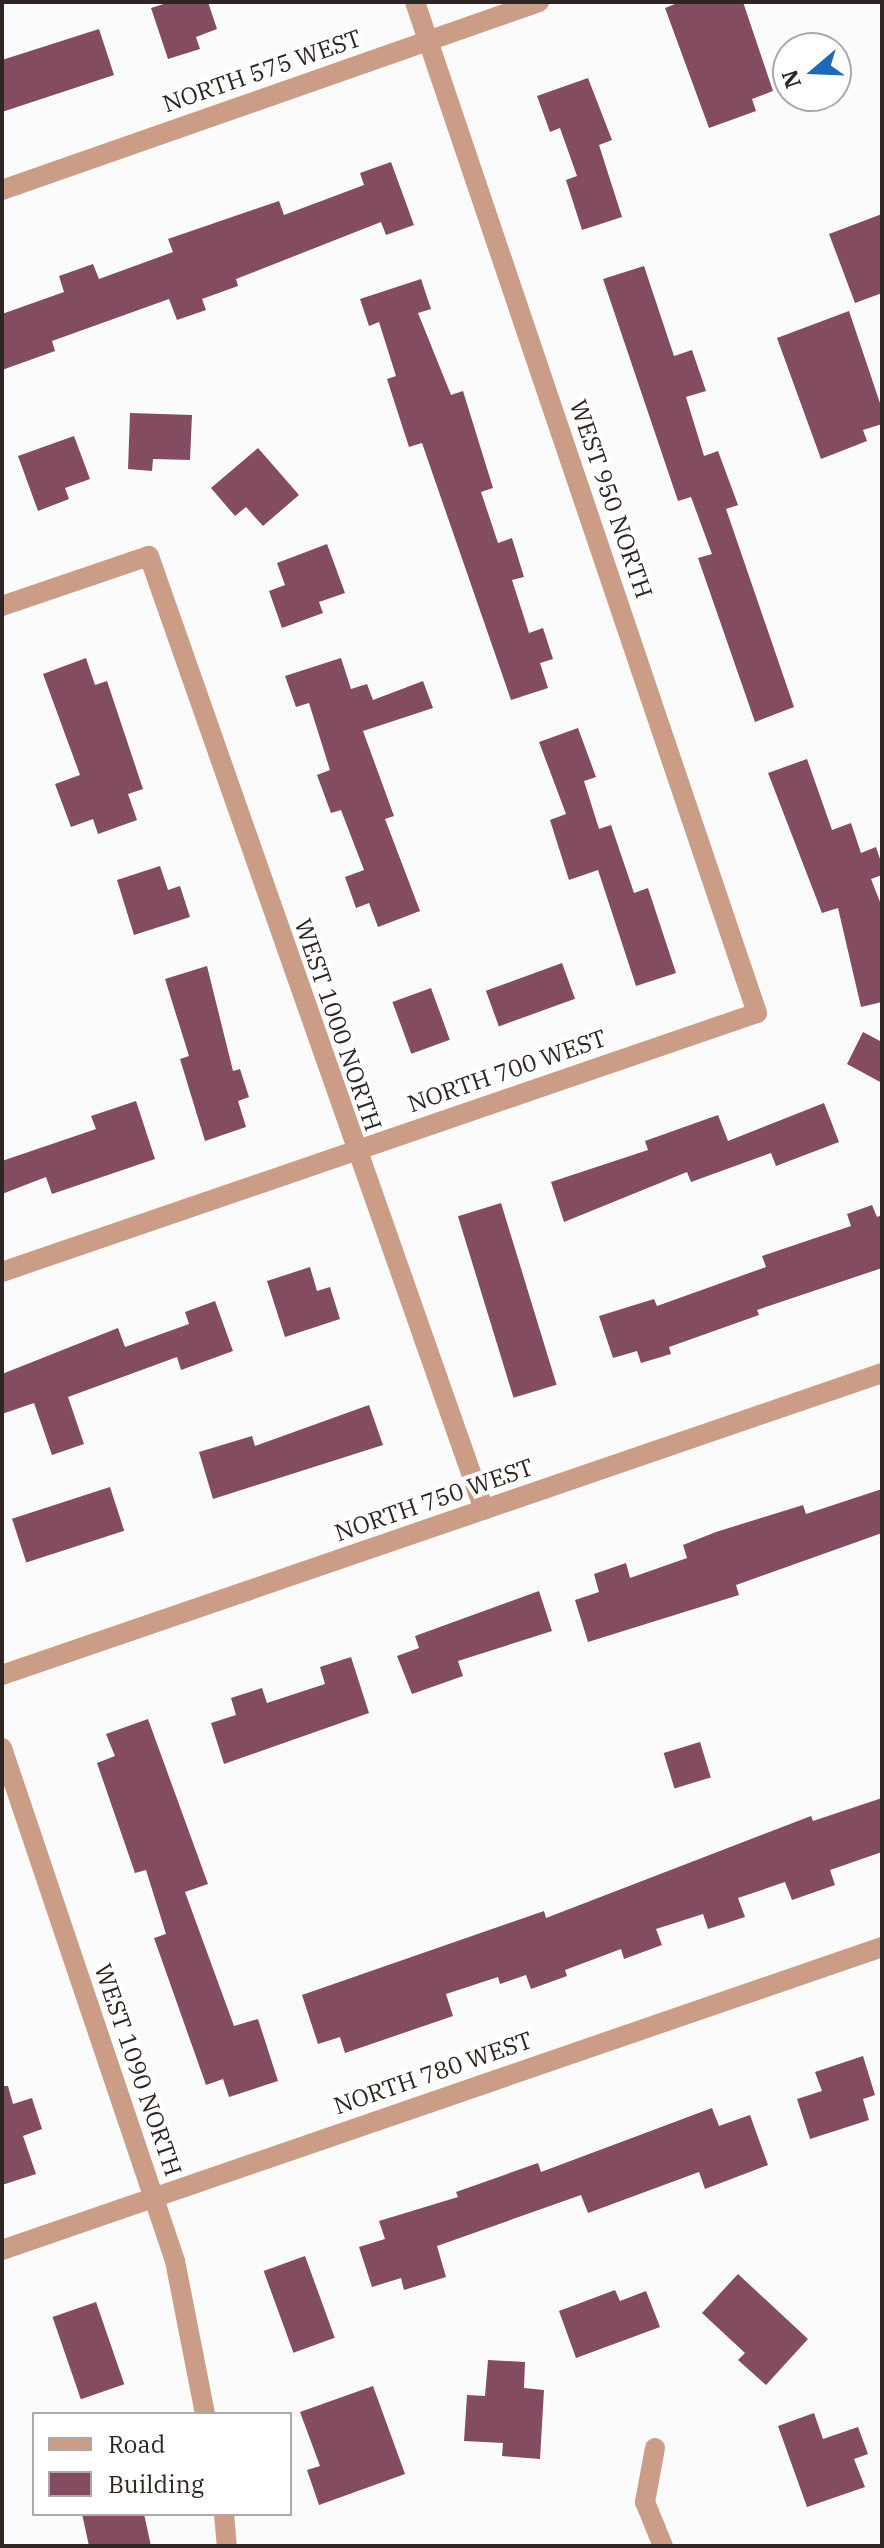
<!DOCTYPE html>
<html>
<head>
<meta charset="utf-8">
<style>
  body { margin:0 }
  #map { position:relative; width:884px; height:2548px; overflow:hidden; background:#fbfbfb; font-family:"IBM Plex Serif",serif }
  div>[style] { position:absolute }
  [style*='--x'] { left:calc(var(--x)*1px); top:calc(var(--y)*1px); width:calc(var(--w)*1px); rotate:calc(var(--a)*1deg) }
  .building>* { inset:0; background:#844c61; transform-origin:0 0 }
  .street>* { height:20px; margin:-10px; padding:0 10px; transform-origin:10px; border-radius:10px; background:#cb9d87 }
  span { translate:-50% -50%; white-space:nowrap; text-align:center; line-height:1.15; -webkit-text-stroke:8px #fff; paint-order:stroke }
  .street-label { font-size:24px; color:#2f2524 }
  .frame { position:absolute; inset:0; border:4px solid #2f2524; pointer-events:none }
  .legend { position:absolute; left:32px; top:2412px; width:260px; height:104px; box-sizing:border-box; background:#fff; border:2px solid #aca8a7; margin:0; padding:10px 14px; list-style:none; font-size:24px; color:#2f2524 }
  .legend li { display:flex; align-items:center; gap:16px; height:40px }
  .legend b { width:40px; border:2px solid #aca8a7 }
  .north { position:absolute; left:772px; top:32px; width:80px; height:80px; box-sizing:border-box; background:#fff; border:2px solid #aca8a7; border-radius:50%; rotate:251deg; font-size:22px; font-weight:700; line-height:32px; text-align:center; color:#2f2524 }
  .north::after { content:''; display:block; margin:auto; width:28px; height:36px; background:#1f67b7; clip-path:polygon(50% 0,100% 100%,50% 72%,0 100%) }
</style>
</head>
<body>
<div id="map">
  <div class="building">
    <div style="clip-path:polygon(170px 2px,208px 2px,217px 29px,196px 37px,200px 49px,168px 59px,151px 8px)"></div>
    <div style="clip-path:polygon(680px 2px,743px 2px,773px 91px,752px 99px,756px 111px,709px 128px,665px 8px)"></div>
    <div style="clip-path:polygon(99px 29px,114px 75px,2px 112px,2px 60px)"></div>
    <div style="clip-path:polygon(588px 78px,612px 140px,599px 145px,622px 217px,582px 230px,566px 180px,577px 176px,560px 128px,550px 132px,537px 96px)"></div>
    <div style="clip-path:polygon(391px 162px,414px 225px,386px 235px,381px 222px,236px 279px,238px 286px,202px 299px,206px 310px,177px 320px,169px 299px,52px 341px,55px 351px,2px 370px,2px 314px,64px 292px,59px 276px,93px 264px,99px 279px,173px 252px,168px 239px,279px 201px,284px 215px,364px 185px,360px 173px)"></div>
    <div style="clip-path:polygon(882px 214px,882px 293px,855px 303px,829px 234px)"></div>
    <div style="clip-path:polygon(644px 266px,674px 356px,692px 350px,706px 391px,686px 397px,704px 456px,718px 451px,738px 505px,726px 509px,794px 707px,755px 722px,698px 558px,712px 554px,691px 497px,678px 501px,603px 279px)"></div>
    <div style="clip-path:polygon(421px 279px,431px 309px,418px 313px,451px 395px,463px 391px,493px 488px,481px 492px,498px 543px,512px 538px,524px 577px,512px 580px,529px 633px,543px 628px,553px 659px,540px 663px,548px 688px,511px 700px,422px 443px,409px 447px,387px 379px,396px 376px,379px 322px,369px 326px,360px 299px)"></div>
    <div style="clip-path:polygon(849px 311px,882px 409px,882px 424px,863px 430px,867px 441px,821px 459px,777px 338px)"></div>
    <div style="clip-path:polygon(130px 413px,192px 415px,190px 460px,153px 459px,152px 471px,128px 469px)"></div>
    <div style="clip-path:polygon(74px 436px,90px 479px,65px 488px,69px 499px,38px 511px,18px 456px)"></div>
    <div style="clip-path:polygon(258px 448px,299px 495px,263px 526px,246px 507px,235px 516px,211px 488px)"></div>
    <div style="clip-path:polygon(327px 544px,345px 593px,319px 602px,323px 613px,282px 628px,269px 591px,285px 585px,277px 563px)"></div>
    <div style="clip-path:polygon(86px 658px,95px 685px,107px 681px,143px 789px,128px 794px,137px 820px,98px 834px,93px 819px,71px 827px,55px 784px,80px 775px,43px 674px)"></div>
    <div style="clip-path:polygon(341px 658px,351px 689px,367px 684px,373px 700px,423px 681px,433px 708px,363px 731px,394px 816px,385px 819px,420px 911px,378px 927px,369px 903px,356px 908px,345px 877px,364px 870px,341px 810px,331px 813px,317px 775px,330px 770px,309px 703px,296px 707px,285px 676px)"></div>
    <div style="clip-path:polygon(578px 728px,596px 777px,584px 781px,599px 829px,611px 825px,634px 893px,648px 888px,676px 973px,636px 986px,598px 870px,569px 880px,550px 820px,566px 814px,539px 742px)"></div>
    <div style="clip-path:polygon(807px 759px,832px 830px,851px 823px,861px 853px,876px 847px,882px 865px,882px 875px,871px 879px,882px 907px,882px 1002px,861px 1007px,838px 908px,822px 913px,768px 773px)"></div>
    <div style="clip-path:polygon(160px 866px,168px 890px,180px 886px,190px 917px,134px 935px,117px 880px)"></div>
    <div style="left:562px;top:963px;width:38px;height:81px;rotate:70deg"></div>
    <div style="clip-path:polygon(207px 966px,233px 1071px,240px 1069px,249px 1097px,238px 1101px,246px 1127px,205px 1141px,180px 1059px,189px 1056px,165px 979px)"></div>
    <div style="left:431px;top:988px;width:55px;height:41px;rotate:70deg"></div>
    <div style="clip-path:polygon(863px 1032px,882px 1042px,882px 1083px,847px 1064px)"></div>
    <div style="clip-path:polygon(136px 1101px,155px 1159px,52px 1194px,46px 1177px,2px 1194px,2px 1161px,96px 1129px,91px 1116px)"></div>
    <div style="clip-path:polygon(824px 1103px,839px 1142px,776px 1166px,771px 1153px,691px 1182px,687px 1172px,564px 1222px,551px 1182px,648px 1150px,645px 1141px,718px 1115px,728px 1141px)"></div>
    <div style="left:501px;top:1203px;width:190px;height:45px;rotate:73deg"></div>
    <div style="clip-path:polygon(872px 1205px,877px 1217px,882px 1215px,882px 1268px,757px 1310px,759px 1315px,669px 1347px,671px 1354px,641px 1363px,637px 1351px,613px 1358px,599px 1316px,654px 1299px,657px 1306px,766px 1267px,762px 1256px,851px 1226px,847px 1214px)"></div>
    <div style="clip-path:polygon(310px 1267px,317px 1291px,330px 1287px,340px 1319px,285px 1337px,267px 1281px)"></div>
    <div style="clip-path:polygon(215px 1301px,233px 1351px,181px 1370px,177px 1357px,68px 1397px,84px 1444px,52px 1455px,34px 1403px,2px 1414px,2px 1374px,118px 1328px,125px 1347px,189px 1324px,185px 1312px)"></div>
    <div style="clip-path:polygon(369px 1405px,383px 1445px,213px 1499px,199px 1452px,252px 1436px,255px 1446px)"></div>
    <div style="left:110px;top:1487px;width:46px;height:103px;rotate:72deg"></div>
    <div style="clip-path:polygon(882px 1489px,882px 1533px,736px 1585px,739px 1595px,588px 1642px,575px 1600px,599px 1592px,594px 1574px,626px 1563px,630px 1578px,687px 1558px,683px 1545px,716px 1532px,803px 1505px,806px 1514px)"></div>
    <div style="clip-path:polygon(539px 1591px,552px 1631px,458px 1661px,463px 1676px,412px 1694px,397px 1656px,419px 1648px,415px 1636px)"></div>
    <div style="clip-path:polygon(351px 1657px,369px 1713px,224px 1764px,211px 1723px,236px 1715px,231px 1698px,262px 1688px,267px 1703px,325px 1684px,320px 1667px)"></div>
    <div style="clip-path:polygon(148px 1719px,208px 1884px,185px 1892px,234px 2026px,258px 2019px,278px 2081px,229px 2097px,223px 2079px,206px 2085px,154px 1938px,166px 1934px,146px 1870px,135px 1873px,97px 1763px,115px 1756px,106px 1734px)"></div>
    <div style="left:700px;top:1742px;width:37px;height:38px;rotate:73deg"></div>
    <div style="clip-path:polygon(882px 1798px,882px 1852px,830px 1870px,835px 1885px,792px 1900px,785px 1882px,738px 1898px,745px 1917px,708px 1929px,703px 1914px,656px 1929px,662px 1945px,624px 1959px,621px 1949px,565px 1970px,567px 1976px,531px 1989px,526px 1975px,500px 1984px,498px 1977px,446px 1994px,453px 2016px,345px 2053px,340px 2037px,318px 2044px,302px 1995px,544px 1911px,546px 1918px,811px 1816px,813px 1821px)"></div>
    <div style="clip-path:polygon(863px 2056px,875px 2095px,863px 2099px,869px 2120px,810px 2139px,797px 2099px,822px 2091px,815px 2072px)"></div>
    <div style="clip-path:polygon(2px 2086px,8px 2086px,13px 2104px,32px 2098px,42px 2129px,23px 2136px,36px 2174px,2px 2185px)"></div>
    <div style="clip-path:polygon(712px 2108px,719px 2126px,750px 2115px,768px 2165px,705px 2189px,699px 2172px,588px 2213px,581px 2195px,437px 2246px,446px 2277px,404px 2290px,401px 2278px,372px 2287px,359px 2247px,385px 2239px,379px 2221px,458px 2197px,456px 2192px,538px 2163px,541px 2172px)"></div>
    <div style="left:305px;top:2256px;width:87px;height:44px;rotate:70deg"></div>
    <div style="clip-path:polygon(738px 2274px,808px 2339px,766px 2385px,738px 2360px,745px 2353px,702px 2313px)"></div>
    <div style="clip-path:polygon(615px 2290px,620px 2301px,646px 2291px,660px 2327px,576px 2358px,559px 2311px)"></div>
    <div style="left:96px;top:2302px;width:87px;height:46px;rotate:71deg"></div>
    <div style="clip-path:polygon(488px 2360px,525px 2362px,524px 2388px,544px 2390px,540px 2459px,502px 2456px,503px 2443px,464px 2441px,467px 2395px,485px 2396px)"></div>
    <div style="clip-path:polygon(373px 2386px,405px 2474px,319px 2505px,307px 2470px,320px 2466px,300px 2412px)"></div>
    <div style="clip-path:polygon(814px 2413px,823px 2439px,858px 2427px,868px 2454px,854px 2459px,865px 2487px,807px 2507px,778px 2426px)"></div>
    <div style="clip-path:polygon(82px 2514px,144px 2514px,151px 2546px,89px 2546px)"></div>
  </div>
  <div class="street">
    <div style="--x:2;--y:190;--w:569;--a:-19.29"></div>
    <div style="--x:2;--y:606;--w:155;--a:-18.8"></div>
    <div style="--x:149;--y:556;--w:1011;--a:70.65"></div>
    <div style="--x:2;--y:1272;--w:798;--a:-18.93"></div>
    <div style="--x:757;--y:1013;--w:1067;--a:-108.69"></div>
    <div style="--x:2;--y:1675;--w:930;--a:-18.94"></div>
    <div style="--x:2;--y:1748;--w:541;--a:71.36"></div>
    <div style="--x:175;--y:2261;--w:156;--a:78.9"></div>
    <div style="--x:2;--y:2250;--w:931;--a:-19"></div>
    <div style="--x:655;--y:2448;--w:55;--a:100.5"></div>
    <div style="--x:645;--y:2502;--w:48;--a:67.8"></div>
    <div style="--x:224;--y:2514;--w:32;--a:85"></div>
  </div>
  <div class="street-label">
    <span style="left:262px;top:71px;rotate:-19deg">NORTH 575 WEST</span>
    <span style="left:611px;top:499px;rotate:71deg">WEST 950 NORTH</span>
    <span style="left:338px;top:1025px;rotate:71deg">WEST 1000 NORTH</span>
    <span style="left:507px;top:1071px;rotate:-19deg">NORTH 700 WEST</span>
    <span style="left:434px;top:1500px;rotate:-19deg">NORTH 750 WEST</span>
    <span style="left:138px;top:2070px;rotate:71deg">WEST 1090 NORTH</span>
    <span style="left:433px;top:2073px;rotate:-19deg">NORTH 780 WEST</span>
  </div>
  <div class="frame"></div>
  <ul class="legend">
  <li><b style="height:10px;background:#cb9d87"></b>Road</li>
  <li><b style="height:22px;background:#844c61"></b>Building</li>
  </ul>
  <div class="north">N</div>
</div>
</body>
</html>
